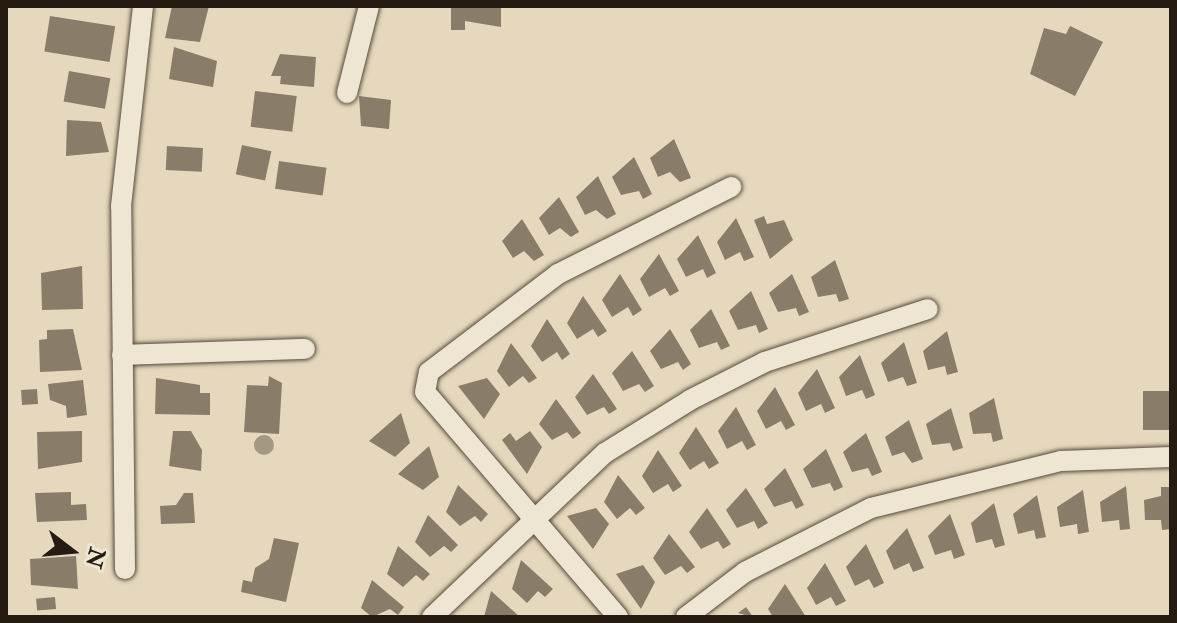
<!DOCTYPE html>
<html>
<head>
<meta charset="utf-8">
<style>
  body { margin:0 }
  #map { position:relative; width:1177px; height:623px; overflow:hidden; background:#e5d8bc; font-family:"IM FELL Double Pica",serif }
  div>[style] { position:absolute }
  [style*='--x'] { left:calc(var(--x)*1px); top:calc(var(--y)*1px); width:calc(var(--w)*1px); rotate:calc(var(--a)*1deg) }
  .water>* { inset:0; background:#a49882 }
  .round { border-radius:50% }
  .building>* { inset:0; background:#897d6a; transform-origin:0 0 }
  .roads { filter:drop-shadow(0 0 2px #564a3c) drop-shadow(0 0 2px #564a3c) }
  .minor>* { height:20px; margin:-10px; padding:0 10px; transform-origin:10px; border-radius:10px; background:#eee6d3 }
  span { translate:-50% -50%; white-space:nowrap; text-align:center; line-height:1.15; -webkit-text-stroke:6px #eee6d3; paint-order:stroke }
  .frame { position:absolute; inset:0; border:8px solid #261b11; pointer-events:none }
  .north { position:absolute; left:32px; top:511px; width:80px; height:80px; -webkit-text-stroke:6px #eee6d3; paint-order:stroke; rotate:106deg; font-size:22px; font-weight:700; line-height:32px; text-align:center; color:#261b11 }
  .north::after { content:''; display:block; margin:auto; width:28px; height:36px; background:#261b11; clip-path:polygon(50% 0,100% 100%,50% 72%,0 100%) }
</style>
</head>
<body>
<div id="map">
  <div class="water">
    <div class="round" style="left:254px;top:435px;width:20px;height:20px"></div>
  </div>
  <div class="building">
    <div style="clip-path:polygon(172px 6px,209px 6px,200px 42px,165px 38px)"></div>
    <div style="clip-path:polygon(451px 6px,501px 6px,501px 27px,465px 21px,465px 30px,451px 30px)"></div>
    <div style="left:50px;top:16px;width:66px;height:36px;rotate:9deg"></div>
    <div style="clip-path:polygon(1070px 26px,1103px 42px,1075px 96px,1030px 74px,1044px 28px,1066px 34px)"></div>
    <div style="clip-path:polygon(174px 47px,217px 61px,213px 87px,169px 79px)"></div>
    <div style="clip-path:polygon(280px 54px,316px 57px,314px 87px,280px 84px,281px 76px,271px 76px)"></div>
    <div style="left:69px;top:71px;width:42px;height:31px;rotate:10deg"></div>
    <div style="left:255px;top:91px;width:42px;height:36px;rotate:7deg"></div>
    <div style="clip-path:polygon(359px 96px,391px 100px,389px 129px,361px 126px)"></div>
    <div style="clip-path:polygon(67px 120px,101px 122px,109px 152px,66px 156px)"></div>
    <div style="clip-path:polygon(674px 139px,691px 178px,680px 182px,670px 172px,658px 177px,650px 158px)"></div>
    <div style="left:242px;top:145px;width:30px;height:30px;rotate:12deg"></div>
    <div style="left:167px;top:146px;width:36px;height:24px;rotate:3deg"></div>
    <div style="clip-path:polygon(634px 157px,652px 194px,643px 199px,639px 191px,621px 195px,612px 177px)"></div>
    <div style="left:279px;top:161px;width:48px;height:28px;rotate:8deg"></div>
    <div style="clip-path:polygon(598px 176px,616px 214px,607px 219px,596px 210px,585px 215px,576px 197px)"></div>
    <div style="clip-path:polygon(559px 197px,579px 232px,571px 237px,560px 228px,549px 235px,539px 218px)"></div>
    <div style="clip-path:polygon(764px 216px,767px 224px,784px 220px,793px 240px,770px 259px,754px 220px)"></div>
    <div style="clip-path:polygon(736px 218px,754px 257px,744px 261px,740px 252px,725px 260px,717px 242px)"></div>
    <div style="clip-path:polygon(522px 219px,544px 255px,534px 261px,524px 251px,513px 258px,502px 241px)"></div>
    <div style="clip-path:polygon(698px 235px,716px 273px,707px 278px,703px 269px,686px 277px,677px 259px)"></div>
    <div style="clip-path:polygon(659px 254px,679px 291px,670px 296px,665px 288px,649px 297px,640px 279px)"></div>
    <div style="clip-path:polygon(835px 260px,849px 299px,839px 302px,836px 294px,818px 297px,811px 277px)"></div>
    <div style="clip-path:polygon(82px 266px,83px 309px,42px 310px,41px 273px)"></div>
    <div style="clip-path:polygon(620px 274px,642px 310px,633px 316px,628px 307px,612px 317px,602px 300px)"></div>
    <div style="clip-path:polygon(792px 274px,809px 312px,799px 316px,796px 308px,778px 312px,769px 293px)"></div>
    <div style="clip-path:polygon(751px 291px,768px 329px,759px 333px,756px 325px,738px 330px,729px 311px)"></div>
    <div style="clip-path:polygon(583px 296px,607px 331px,598px 337px,593px 329px,577px 339px,567px 323px)"></div>
    <div style="clip-path:polygon(711px 309px,730px 346px,721px 350px,717px 342px,699px 348px,690px 330px)"></div>
    <div style="clip-path:polygon(547px 319px,570px 354px,562px 360px,557px 352px,542px 362px,531px 346px)"></div>
    <div style="clip-path:polygon(73px 329px,82px 370px,40px 372px,39px 340px,47px 339px,47px 330px)"></div>
    <div style="clip-path:polygon(670px 329px,691px 364px,683px 370px,678px 362px,661px 369px,650px 351px)"></div>
    <div style="clip-path:polygon(947px 331px,958px 372px,947px 375px,945px 366px,928px 370px,923px 351px)"></div>
    <div style="clip-path:polygon(904px 342px,917px 383px,907px 386px,903px 377px,888px 382px,881px 363px)"></div>
    <div style="clip-path:polygon(511px 343px,537px 378px,529px 383px,523px 376px,509px 387px,497px 371px)"></div>
    <div style="clip-path:polygon(632px 351px,654px 386px,645px 392px,639px 384px,623px 391px,612px 373px)"></div>
    <div style="clip-path:polygon(860px 355px,875px 395px,866px 399px,862px 390px,846px 396px,839px 377px)"></div>
    <div style="clip-path:polygon(817px 369px,835px 408px,825px 413px,821px 404px,806px 411px,798px 393px)"></div>
    <div style="clip-path:polygon(593px 374px,617px 409px,609px 414px,604px 407px,587px 415px,575px 397px)"></div>
    <div style="clip-path:polygon(269px 376px,282px 383px,279px 434px,244px 432px,247px 385px,268px 386px)"></div>
    <div style="clip-path:polygon(156px 378px,200px 385px,200px 393px,210px 393px,210px 415px,155px 414px)"></div>
    <div style="clip-path:polygon(487px 378px,500px 394px,484px 419px,458px 386px)"></div>
    <div style="clip-path:polygon(83px 380px,87px 415px,67px 418px,66px 406px,50px 400px,48px 384px)"></div>
    <div style="clip-path:polygon(775px 387px,795px 425px,786px 430px,781px 421px,766px 429px,757px 411px)"></div>
    <div style="left:37px;top:389px;width:15px;height:16px;rotate:86deg"></div>
    <div style="left:1143px;top:391px;width:28px;height:39px"></div>
    <div style="clip-path:polygon(994px 398px,1003px 439px,993px 442px,991px 433px,973px 434px,969px 413px)"></div>
    <div style="clip-path:polygon(556px 399px,581px 433px,573px 439px,567px 432px,552px 440px,539px 424px)"></div>
    <div style="clip-path:polygon(736px 407px,756px 445px,747px 450px,742px 441px,727px 449px,718px 431px)"></div>
    <div style="clip-path:polygon(951px 408px,963px 448px,953px 451px,950px 443px,932px 445px,926px 424px)"></div>
    <div style="clip-path:polygon(401px 413px,410px 443px,395px 457px,369px 441px)"></div>
    <div style="clip-path:polygon(909px 420px,923px 459px,912px 463px,904px 452px,892px 456px,885px 437px)"></div>
    <div style="clip-path:polygon(696px 427px,719px 463px,709px 469px,704px 461px,690px 470px,679px 453px)"></div>
    <div style="clip-path:polygon(82px 431px,82px 462px,38px 469px,37px 432px)"></div>
    <div style="clip-path:polygon(173px 431px,191px 431px,202px 450px,201px 471px,169px 466px)"></div>
    <div style="clip-path:polygon(530px 431px,542px 447px,527px 474px,502px 440px,510px 433px,516px 441px)"></div>
    <div style="clip-path:polygon(866px 433px,882px 472px,872px 476px,868px 468px,852px 472px,843px 452px)"></div>
    <div style="clip-path:polygon(429px 446px,439px 477px,423px 490px,398px 474px)"></div>
    <div style="clip-path:polygon(826px 449px,843px 487px,834px 491px,830px 483px,812px 488px,803px 469px)"></div>
    <div style="clip-path:polygon(658px 450px,682px 486px,673px 492px,668px 484px,653px 493px,642px 476px)"></div>
    <div style="clip-path:polygon(785px 468px,804px 505px,796px 509px,792px 501px,774px 507px,764px 489px)"></div>
    <div style="clip-path:polygon(618px 475px,645px 508px,636px 515px,630px 508px,617px 519px,604px 502px)"></div>
    <div style="clip-path:polygon(458px 485px,488px 514px,481px 522px,475px 516px,460px 526px,446px 512px)"></div>
    <div style="clip-path:polygon(1126px 486px,1130px 529px,1120px 530px,1119px 520px,1102px 522px,1100px 502px)"></div>
    <div style="clip-path:polygon(1161px 487px,1171px 487px,1171px 529px,1162px 530px,1161px 520px,1145px 520px,1144px 500px,1161px 496px)"></div>
    <div style="clip-path:polygon(746px 488px,768px 523px,758px 529px,754px 521px,737px 528px,726px 510px)"></div>
    <div style="clip-path:polygon(1083px 490px,1089px 532px,1078px 534px,1077px 524px,1060px 527px,1057px 507px)"></div>
    <div style="clip-path:polygon(71px 492px,71px 505px,86px 504px,87px 520px,37px 522px,35px 493px)"></div>
    <div style="clip-path:polygon(184px 493px,193px 493px,195px 523px,161px 524px,160px 506px,176px 505px)"></div>
    <div style="clip-path:polygon(1037px 495px,1046px 537px,1036px 539px,1034px 530px,1018px 534px,1013px 514px)"></div>
    <div style="clip-path:polygon(994px 503px,1005px 545px,995px 548px,992px 539px,976px 543px,971px 523px)"></div>
    <div style="clip-path:polygon(596px 508px,609px 524px,593px 549px,567px 516px)"></div>
    <div style="clip-path:polygon(707px 508px,731px 544px,723px 549px,718px 541px,701px 549px,689px 532px)"></div>
    <div style="clip-path:polygon(950px 514px,965px 555px,954px 559px,951px 550px,935px 555px,928px 536px)"></div>
    <div style="clip-path:polygon(428px 515px,458px 545px,451px 552px,444px 546px,430px 557px,415px 542px)"></div>
    <div style="clip-path:polygon(907px 528px,924px 568px,913px 572px,909px 563px,894px 570px,886px 551px)"></div>
    <div style="clip-path:polygon(669px 534px,695px 567px,687px 573px,681px 566px,665px 575px,653px 558px)"></div>
    <div style="clip-path:polygon(274px 538px,299px 543px,286px 602px,241px 592px,243px 580px,252px 582px,255px 568px,269px 559px)"></div>
    <div style="clip-path:polygon(866px 544px,884px 583px,874px 588px,869px 579px,855px 586px,846px 567px)"></div>
    <div style="clip-path:polygon(398px 546px,430px 574px,423px 581px,416px 575px,403px 587px,387px 574px)"></div>
    <div style="clip-path:polygon(76px 556px,78px 589px,31px 585px,30px 559px)"></div>
    <div style="clip-path:polygon(521px 560px,553px 589px,545px 597px,538px 591px,527px 603px,512px 589px)"></div>
    <div style="clip-path:polygon(825px 563px,846px 601px,836px 606px,831px 597px,816px 605px,807px 588px)"></div>
    <div style="clip-path:polygon(643px 565px,655px 582px,641px 609px,616px 574px)"></div>
    <div style="clip-path:polygon(372px 580px,404px 607px,398px 615px,390px 609px,372px 617px,361px 608px)"></div>
    <div style="clip-path:polygon(785px 584px,806px 617px,773px 617px,768px 609px)"></div>
    <div style="clip-path:polygon(491px 591px,520px 617px,484px 617px)"></div>
    <div style="left:55px;top:597px;width:12px;height:19px;rotate:85deg"></div>
    <div style="clip-path:polygon(746px 607px,753px 617px,738px 613px)"></div>
  </div>
  <div class="roads">
    <div class="minor">
      <div style="--x:347;--y:93;--w:90;--a:-75.8"></div>
      <div style="--x:122;--y:355;--w:183;--a:-1.9"></div>
      <div style="--x:125;--y:569;--w:363;--a:-90.6"></div>
      <div style="--x:121;--y:206;--w:201;--a:-83.7"></div>
      <div style="--x:432;--y:617;--w:238;--a:-43.5"></div>
      <div style="--x:605;--y:453;--w:100;--a:-31.9"></div>
      <div style="--x:690;--y:400;--w:84;--a:-26.9"></div>
      <div style="--x:765;--y:362;--w:171;--a:-18"></div>
      <div style="--x:618;--y:617;--w:296;--a:-130.6"></div>
      <div style="--x:425;--y:392;--w:20;--a:-79"></div>
      <div style="--x:429;--y:372;--w:162;--a:-37.2"></div>
      <div style="--x:558;--y:274;--w:194;--a:-26.7"></div>
      <div style="--x:686;--y:617;--w:74;--a:-37.3"></div>
      <div style="--x:745;--y:572;--w:141;--a:-26.9"></div>
      <div style="--x:871;--y:508;--w:196;--a:-13.9"></div>
      <div style="--x:1061;--y:461;--w:110;--a:-2.1"></div>
    </div>
  </div>
  <div class="frame"></div>
  <div class="north">N</div>
</div>
</body>
</html>
